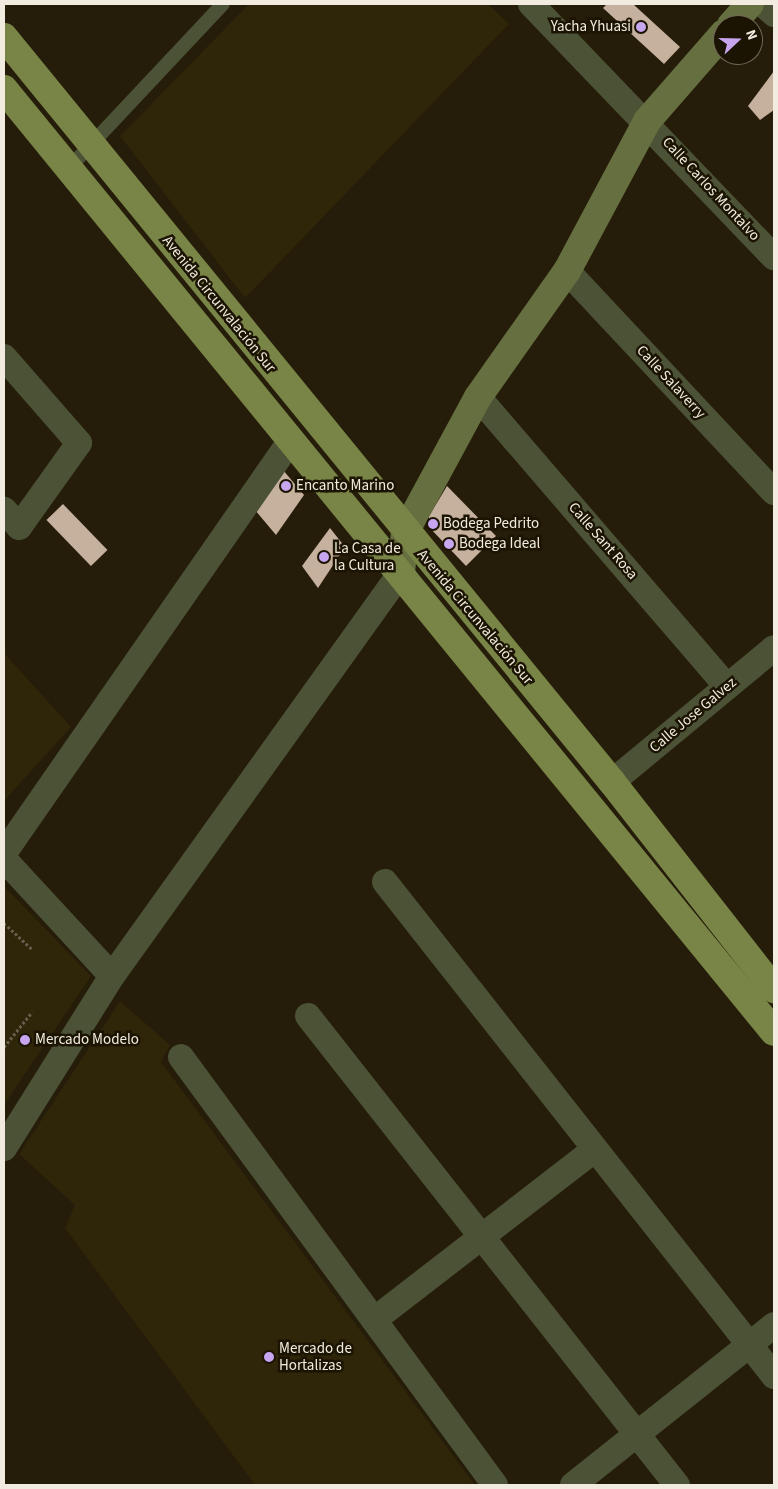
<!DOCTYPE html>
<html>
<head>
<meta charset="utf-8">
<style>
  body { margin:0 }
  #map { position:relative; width:778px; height:1489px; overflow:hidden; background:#251d09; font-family:"Source Sans 3",sans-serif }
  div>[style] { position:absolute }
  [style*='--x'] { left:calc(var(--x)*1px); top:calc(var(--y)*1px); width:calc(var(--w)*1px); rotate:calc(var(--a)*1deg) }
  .built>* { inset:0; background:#2f2509 }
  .building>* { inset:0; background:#c6b09e; transform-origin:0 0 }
  .path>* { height:3px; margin-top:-1.5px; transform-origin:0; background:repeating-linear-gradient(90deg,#655d4c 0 2.5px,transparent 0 5px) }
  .lane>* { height:14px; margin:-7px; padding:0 7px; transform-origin:7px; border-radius:7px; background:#4c5235 }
  .street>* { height:26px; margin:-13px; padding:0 13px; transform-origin:13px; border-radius:13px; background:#4c5235 }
  .secondary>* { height:28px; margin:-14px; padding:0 14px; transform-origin:14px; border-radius:14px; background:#666f3f }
  .primary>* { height:28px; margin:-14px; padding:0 14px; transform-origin:14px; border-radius:14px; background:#798547 }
  .dots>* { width:14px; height:14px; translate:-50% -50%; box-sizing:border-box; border:2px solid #1b1402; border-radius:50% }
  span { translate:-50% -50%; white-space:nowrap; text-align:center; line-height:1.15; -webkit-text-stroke:5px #1b1402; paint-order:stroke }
  .poi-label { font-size:15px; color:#f1ecdf }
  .right { translate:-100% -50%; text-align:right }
  .left { translate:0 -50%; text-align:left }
  .street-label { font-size:15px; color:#f1ecdf }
  .frame { position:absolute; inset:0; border:5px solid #f1ecdf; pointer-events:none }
  .north { position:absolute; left:713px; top:15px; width:50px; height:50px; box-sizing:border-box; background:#1b1402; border:1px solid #716a5a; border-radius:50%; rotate:69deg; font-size:14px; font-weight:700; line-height:20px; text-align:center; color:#f1ecdf }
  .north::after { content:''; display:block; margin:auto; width:18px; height:22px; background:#c7a6ef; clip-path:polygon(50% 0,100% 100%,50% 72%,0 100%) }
</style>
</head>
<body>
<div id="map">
  <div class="built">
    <div style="clip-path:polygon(249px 4px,488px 4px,509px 24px,245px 298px,120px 136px)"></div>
    <div style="clip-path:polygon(4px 653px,71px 727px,4px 801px)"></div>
    <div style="clip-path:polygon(4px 886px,91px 976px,4px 1105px)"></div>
    <div style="clip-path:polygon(120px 1001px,170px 1045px,161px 1062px,475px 1485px,255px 1485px,65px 1228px,75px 1205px,19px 1154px)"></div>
  </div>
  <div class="building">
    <div style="clip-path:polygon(607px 4px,633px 4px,680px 47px,664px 64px,603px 8px)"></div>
    <div style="clip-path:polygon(774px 71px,774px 110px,760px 120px,748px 106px)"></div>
    <div style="clip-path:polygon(283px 470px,304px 495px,276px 535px,255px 510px)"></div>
    <div style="clip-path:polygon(447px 486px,496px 536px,466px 566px,429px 527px,429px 516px)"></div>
    <div style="left:63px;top:504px;width:64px;height:23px;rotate:46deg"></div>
    <div style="clip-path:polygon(330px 528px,345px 547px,318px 588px,302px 566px)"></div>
  </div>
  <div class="path">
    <div style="--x:4;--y:923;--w:40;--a:43"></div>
    <div style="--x:4;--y:1047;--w:45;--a:-51.3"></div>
  </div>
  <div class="lane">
    <div style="--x:68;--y:169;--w:226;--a:-46.8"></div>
  </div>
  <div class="street">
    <div style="--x:531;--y:4;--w:351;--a:46.2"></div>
    <div style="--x:763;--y:4;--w:15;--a:42"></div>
    <div style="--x:567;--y:271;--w:303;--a:46.9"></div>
    <div style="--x:4;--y:357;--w:114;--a:48.9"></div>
    <div style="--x:79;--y:443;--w:103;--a:125.5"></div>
    <div style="--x:19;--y:527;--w:23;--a:-131"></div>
    <div style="--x:478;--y:397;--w:382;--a:49.3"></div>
    <div style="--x:612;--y:782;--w:210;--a:-39.6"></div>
    <div style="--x:4;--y:853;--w:499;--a:-55.2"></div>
    <div style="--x:4;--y:859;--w:159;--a:47.3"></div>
    <div style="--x:385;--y:882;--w:629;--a:51.78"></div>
    <div style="--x:308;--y:1016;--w:597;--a:51.81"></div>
    <div style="--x:181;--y:1057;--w:531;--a:53.73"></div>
    <div style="--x:4;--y:1148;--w:203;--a:-57.9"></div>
    <div style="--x:112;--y:976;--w:496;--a:-54.4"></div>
    <div style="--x:374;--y:1320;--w:279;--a:-37.7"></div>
    <div style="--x:573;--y:1485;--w:257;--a:-38.5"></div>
  </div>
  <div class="secondary">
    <div style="--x:731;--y:25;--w:28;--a:-48"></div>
    <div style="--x:401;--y:573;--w:41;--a:-84.4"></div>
    <div style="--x:405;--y:532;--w:153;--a:-61.6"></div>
    <div style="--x:478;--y:397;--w:154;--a:-54.8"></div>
    <div style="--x:567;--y:271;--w:170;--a:-61.9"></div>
    <div style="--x:647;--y:121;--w:116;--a:-48.9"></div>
  </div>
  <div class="primary">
    <div style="--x:4;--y:37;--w:962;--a:50.78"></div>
    <div style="--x:612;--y:782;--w:263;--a:52"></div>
    <div style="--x:4;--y:89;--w:1217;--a:50.77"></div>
  </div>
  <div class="dots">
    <div style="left:641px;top:27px;background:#c7a6ef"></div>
    <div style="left:286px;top:486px;background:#c7a6ef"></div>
    <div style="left:433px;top:524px;background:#c7a6ef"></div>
    <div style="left:449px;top:544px;background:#c7a6ef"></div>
    <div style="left:324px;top:557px;background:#c7a6ef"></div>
    <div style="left:25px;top:1040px;background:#c7a6ef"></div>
    <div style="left:269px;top:1357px;background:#c7a6ef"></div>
  </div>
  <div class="poi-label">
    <span class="right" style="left:631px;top:27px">Yacha Yhuasi</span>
    <span class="left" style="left:296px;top:486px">Encanto Marino</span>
    <span class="left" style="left:443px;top:524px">Bodega Pedrito</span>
    <span class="left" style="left:459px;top:544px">Bodega Ideal</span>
    <span class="left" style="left:334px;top:557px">La Casa de<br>la Cultura</span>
    <span class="left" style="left:35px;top:1040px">Mercado Modelo</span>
    <span class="left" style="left:279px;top:1357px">Mercado de<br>Hortalizas</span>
  </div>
  <div class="street-label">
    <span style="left:711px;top:189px;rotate:47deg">Calle Carlos Montalvo</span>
    <span style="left:219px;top:304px;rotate:51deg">Avenida Circunvalación Sur</span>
    <span style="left:671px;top:382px;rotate:47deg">Calle Salaverry</span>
    <span style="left:603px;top:541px;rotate:49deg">Calle Sant Rosa</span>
    <span style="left:475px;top:617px;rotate:50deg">Avenida Circunvalación Sur</span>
    <span style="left:693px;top:715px;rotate:-40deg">Calle Jose Galvez</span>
  </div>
  <div class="frame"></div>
  <div class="north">N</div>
</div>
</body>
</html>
